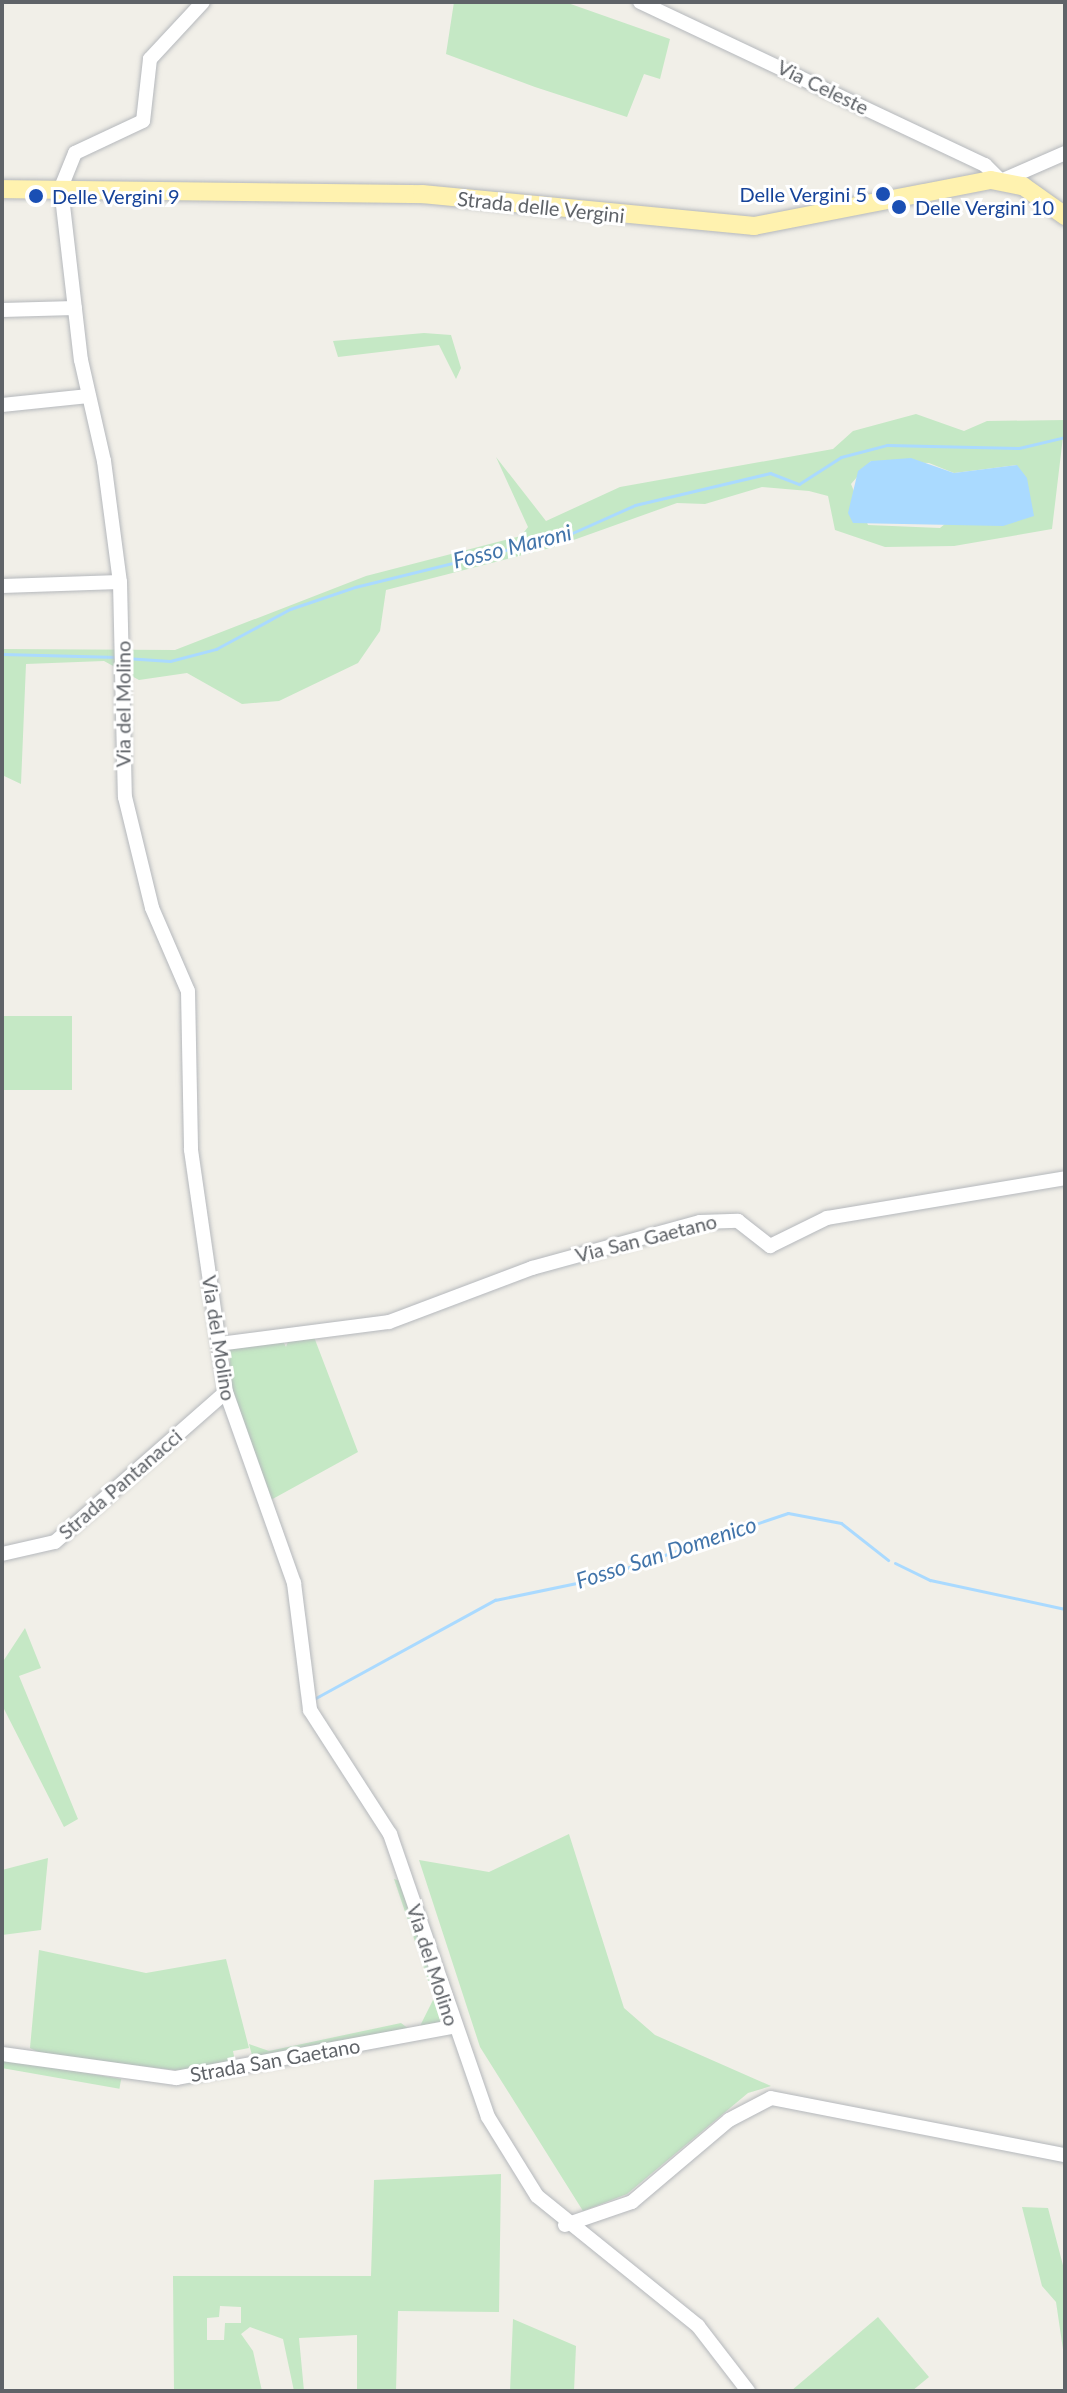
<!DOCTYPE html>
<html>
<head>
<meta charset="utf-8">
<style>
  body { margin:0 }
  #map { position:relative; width:1067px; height:2393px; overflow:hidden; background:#f1efe8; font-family:Lato,sans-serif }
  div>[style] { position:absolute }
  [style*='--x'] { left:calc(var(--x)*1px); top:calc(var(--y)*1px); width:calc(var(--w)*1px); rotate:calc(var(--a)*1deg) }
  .green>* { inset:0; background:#c5e8c5; transform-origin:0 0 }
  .water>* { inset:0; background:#aadaff }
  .stream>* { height:3px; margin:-1.5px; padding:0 1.5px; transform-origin:1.5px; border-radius:1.5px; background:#aadaff }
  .roads { filter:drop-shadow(0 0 2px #b5b8bc) drop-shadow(0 0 2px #b5b8bc) }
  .minor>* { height:14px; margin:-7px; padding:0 7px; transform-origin:7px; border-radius:7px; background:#fff }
  .major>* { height:18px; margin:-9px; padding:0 9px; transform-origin:9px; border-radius:9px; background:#fff2af }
  .dots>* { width:22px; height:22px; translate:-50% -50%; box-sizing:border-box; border:4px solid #fff; border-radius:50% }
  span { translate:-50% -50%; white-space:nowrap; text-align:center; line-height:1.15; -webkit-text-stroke:6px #fff; paint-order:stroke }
  .street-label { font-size:20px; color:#5f6368 }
  .transit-label { font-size:20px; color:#164399 }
  .right { translate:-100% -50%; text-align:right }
  .left { translate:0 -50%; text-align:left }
  .water-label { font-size:22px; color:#4174aa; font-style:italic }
  .frame { position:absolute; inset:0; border:4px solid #5f6368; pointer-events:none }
</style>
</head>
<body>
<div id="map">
  <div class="green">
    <div style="clip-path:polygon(454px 2px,565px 2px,670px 39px,660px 79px,644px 74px,627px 117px,535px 87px,446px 54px)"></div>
    <div style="clip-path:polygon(424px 333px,451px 335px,461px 368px,456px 379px,439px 345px,338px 357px,333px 341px)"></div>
    <div style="clip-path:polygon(evenodd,916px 414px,964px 431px,987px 421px,1065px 420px,1052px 529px,954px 546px,885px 547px,835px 530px,828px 496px,809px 491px,762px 487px,705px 504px,677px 503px,554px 547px,386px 590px,380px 631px,358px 663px,279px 701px,242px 704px,187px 673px,139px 680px,104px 661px,26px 664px,21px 784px,2px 775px,2px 649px,175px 650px,366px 576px,521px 536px,528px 527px,496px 457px,546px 521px,620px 487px,833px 449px,853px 431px,916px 414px,871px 461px,929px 463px,954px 473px,1017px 465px,940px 528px,868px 525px,851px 484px,871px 461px)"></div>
    <div style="left:2px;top:1016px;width:70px;height:74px"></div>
    <div style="clip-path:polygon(314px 1337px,358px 1452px,269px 1501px,232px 1393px,229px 1347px,283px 1341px,286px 1347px,289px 1339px)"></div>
    <div style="clip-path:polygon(25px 1628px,41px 1668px,19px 1676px,78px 1819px,64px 1827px,3px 1707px,2px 1663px)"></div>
    <div style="clip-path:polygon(569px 1834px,624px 2008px,655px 2035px,771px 2086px,748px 2093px,627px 2194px,583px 2211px,480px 2047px,419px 1860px,489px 1872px)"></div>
    <div style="clip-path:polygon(48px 1858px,41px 1930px,2px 1935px,2px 1870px)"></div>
    <div style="clip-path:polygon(394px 1879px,401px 1881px,446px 2019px,440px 2022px,420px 2026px,434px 1998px)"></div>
    <div style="clip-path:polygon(39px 1950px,146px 1973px,226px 1959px,249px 2048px,233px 2051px,235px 2061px,182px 2071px,42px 2054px,30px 2048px)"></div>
    <div style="clip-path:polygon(401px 2023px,409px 2029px,253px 2059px,249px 2044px,269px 2051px)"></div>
    <div style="left:2px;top:2058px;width:121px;height:10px;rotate:10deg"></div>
    <div style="clip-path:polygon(evenodd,501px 2174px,499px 2312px,398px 2311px,396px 2391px,357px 2391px,357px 2335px,299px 2338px,304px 2391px,294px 2391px,283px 2339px,250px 2327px,241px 2334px,253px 2351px,262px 2391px,174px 2391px,173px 2276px,371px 2276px,374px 2180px,501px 2174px,220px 2306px,241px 2307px,241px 2323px,225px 2323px,224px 2340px,207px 2340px,207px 2318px,219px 2317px,220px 2306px)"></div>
    <div style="clip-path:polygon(1022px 2207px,1048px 2208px,1065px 2273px,1065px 2363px,1056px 2302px,1042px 2286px)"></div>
    <div style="clip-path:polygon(878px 2317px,929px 2377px,912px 2391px,791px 2391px)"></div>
    <div style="clip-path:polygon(513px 2319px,576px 2346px,574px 2391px,510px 2391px)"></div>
  </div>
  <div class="water">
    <div style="clip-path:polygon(911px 458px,954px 473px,1017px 465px,1027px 478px,1034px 516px,1003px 526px,853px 523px,848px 513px,858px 471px,871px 461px)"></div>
  </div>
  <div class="stream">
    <div style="--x:2;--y:654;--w:116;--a:1.5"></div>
    <div style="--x:125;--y:658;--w:45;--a:3.8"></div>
    <div style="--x:170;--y:661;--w:48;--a:-14.6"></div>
    <div style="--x:216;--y:649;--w:84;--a:-28.4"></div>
    <div style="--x:290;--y:609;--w:69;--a:-18.7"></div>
    <div style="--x:355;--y:587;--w:221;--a:-13.8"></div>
    <div style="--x:570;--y:534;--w:71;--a:-24"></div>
    <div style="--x:635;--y:505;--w:139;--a:-13.3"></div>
    <div style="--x:770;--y:473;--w:31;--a:21"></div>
    <div style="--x:799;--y:484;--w:50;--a:-32.7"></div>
    <div style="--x:841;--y:457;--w:48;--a:-14.6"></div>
    <div style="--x:887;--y:445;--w:132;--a:1.3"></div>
    <div style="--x:1019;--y:448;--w:47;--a:-13.4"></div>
    <div style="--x:895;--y:1563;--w:39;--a:26"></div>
    <div style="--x:930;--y:1580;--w:138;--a:12.1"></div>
    <div style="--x:312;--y:1700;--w:209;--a:-28.7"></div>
    <div style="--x:495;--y:1600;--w:98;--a:-11.8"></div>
    <div style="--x:591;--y:1580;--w:208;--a:-18.8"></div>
    <div style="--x:788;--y:1513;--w:54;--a:10.7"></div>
    <div style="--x:841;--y:1523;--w:60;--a:38.2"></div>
  </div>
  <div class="roads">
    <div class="minor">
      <div style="--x:203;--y:2;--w:78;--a:132.9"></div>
      <div style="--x:150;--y:59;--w:62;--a:96.4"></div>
      <div style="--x:143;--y:121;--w:75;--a:154.8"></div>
      <div style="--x:75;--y:153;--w:38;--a:112"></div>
      <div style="--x:61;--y:188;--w:173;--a:83.4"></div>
      <div style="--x:81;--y:360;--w:104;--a:77.2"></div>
      <div style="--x:104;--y:461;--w:122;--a:82.5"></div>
      <div style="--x:120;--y:582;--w:215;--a:88.7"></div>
      <div style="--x:125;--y:797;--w:114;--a:76.3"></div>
      <div style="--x:152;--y:908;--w:90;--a:66.6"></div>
      <div style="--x:188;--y:991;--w:159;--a:88.9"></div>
      <div style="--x:191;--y:1150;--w:245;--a:81.8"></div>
      <div style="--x:226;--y:1392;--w:203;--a:70.4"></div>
      <div style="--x:294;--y:1583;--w:128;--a:82.8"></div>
      <div style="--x:310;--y:1710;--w:148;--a:57.2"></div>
      <div style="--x:390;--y:1834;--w:299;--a:70.9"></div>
      <div style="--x:488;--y:2117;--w:93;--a:58.2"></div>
      <div style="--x:537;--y:2196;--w:207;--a:38.9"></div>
      <div style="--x:698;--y:2326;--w:82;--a:52.4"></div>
      <div style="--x:640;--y:2;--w:382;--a:25.3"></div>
      <div style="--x:985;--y:165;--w:23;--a:45"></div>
      <div style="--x:1001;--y:181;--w:70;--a:-23.6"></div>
      <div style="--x:2;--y:310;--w:73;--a:-1.6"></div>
      <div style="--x:2;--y:405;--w:87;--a:-5.9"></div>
      <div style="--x:2;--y:586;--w:118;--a:-1.9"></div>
      <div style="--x:219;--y:1344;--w:171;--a:-7.4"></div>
      <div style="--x:389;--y:1322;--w:153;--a:-20.7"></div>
      <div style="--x:532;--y:1268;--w:174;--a:-15.3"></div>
      <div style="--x:700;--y:1222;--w:38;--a:-2"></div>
      <div style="--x:738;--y:1221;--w:41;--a:38"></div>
      <div style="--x:770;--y:1246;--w:64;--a:-26.2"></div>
      <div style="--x:827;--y:1218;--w:241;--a:-9.5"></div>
      <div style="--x:2;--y:1554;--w:54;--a:-12.8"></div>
      <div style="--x:55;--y:1542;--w:227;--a:-41.3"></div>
      <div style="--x:2;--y:2054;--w:176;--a:7.9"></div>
      <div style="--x:176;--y:2078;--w:281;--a:-10.5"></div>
      <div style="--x:565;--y:2225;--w:71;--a:-18.9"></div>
      <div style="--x:632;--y:2202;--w:127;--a:-40.2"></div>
      <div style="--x:729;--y:2120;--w:47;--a:-27.6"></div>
      <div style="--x:771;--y:2098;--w:299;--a:11"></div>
    </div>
    <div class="major">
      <div style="--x:2;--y:189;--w:420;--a:0.7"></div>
      <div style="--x:422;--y:194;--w:334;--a:5.5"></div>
      <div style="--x:754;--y:226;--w:241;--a:-11"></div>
      <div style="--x:991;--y:180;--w:33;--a:11"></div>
      <div style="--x:1023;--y:186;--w:52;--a:35.5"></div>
    </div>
  </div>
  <div class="dots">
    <div style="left:883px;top:194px;background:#1a4fb4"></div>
    <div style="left:36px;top:196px;background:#1a4fb4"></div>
    <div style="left:899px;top:207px;background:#1a4fb4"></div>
  </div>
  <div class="street-label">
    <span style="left:823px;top:87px;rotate:26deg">Via Celeste</span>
    <span style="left:541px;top:207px;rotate:6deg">Strada delle Vergini</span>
    <span style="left:123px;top:704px;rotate:-90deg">Via del Molino</span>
    <span style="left:646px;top:1238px;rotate:-14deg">Via San Gaetano</span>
    <span style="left:219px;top:1338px;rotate:81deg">Via del Molino</span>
    <span style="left:120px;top:1484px;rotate:-41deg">Strada Pantanacci</span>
    <span style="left:433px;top:1965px;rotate:72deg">Via del Molino</span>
    <span style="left:275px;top:2060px;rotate:-10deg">Strada San Gaetano</span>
  </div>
  <div class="transit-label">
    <span class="right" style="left:867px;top:194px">Delle Vergini 5</span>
    <span class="left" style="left:52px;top:196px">Delle Vergini 9</span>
    <span class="left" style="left:915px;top:207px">Delle Vergini 10</span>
  </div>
  <div class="water-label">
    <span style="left:512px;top:546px;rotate:-14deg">Fosso Maroni</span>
    <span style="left:666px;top:1552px;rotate:-18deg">Fosso San Domenico</span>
  </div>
  <div class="frame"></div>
</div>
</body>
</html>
